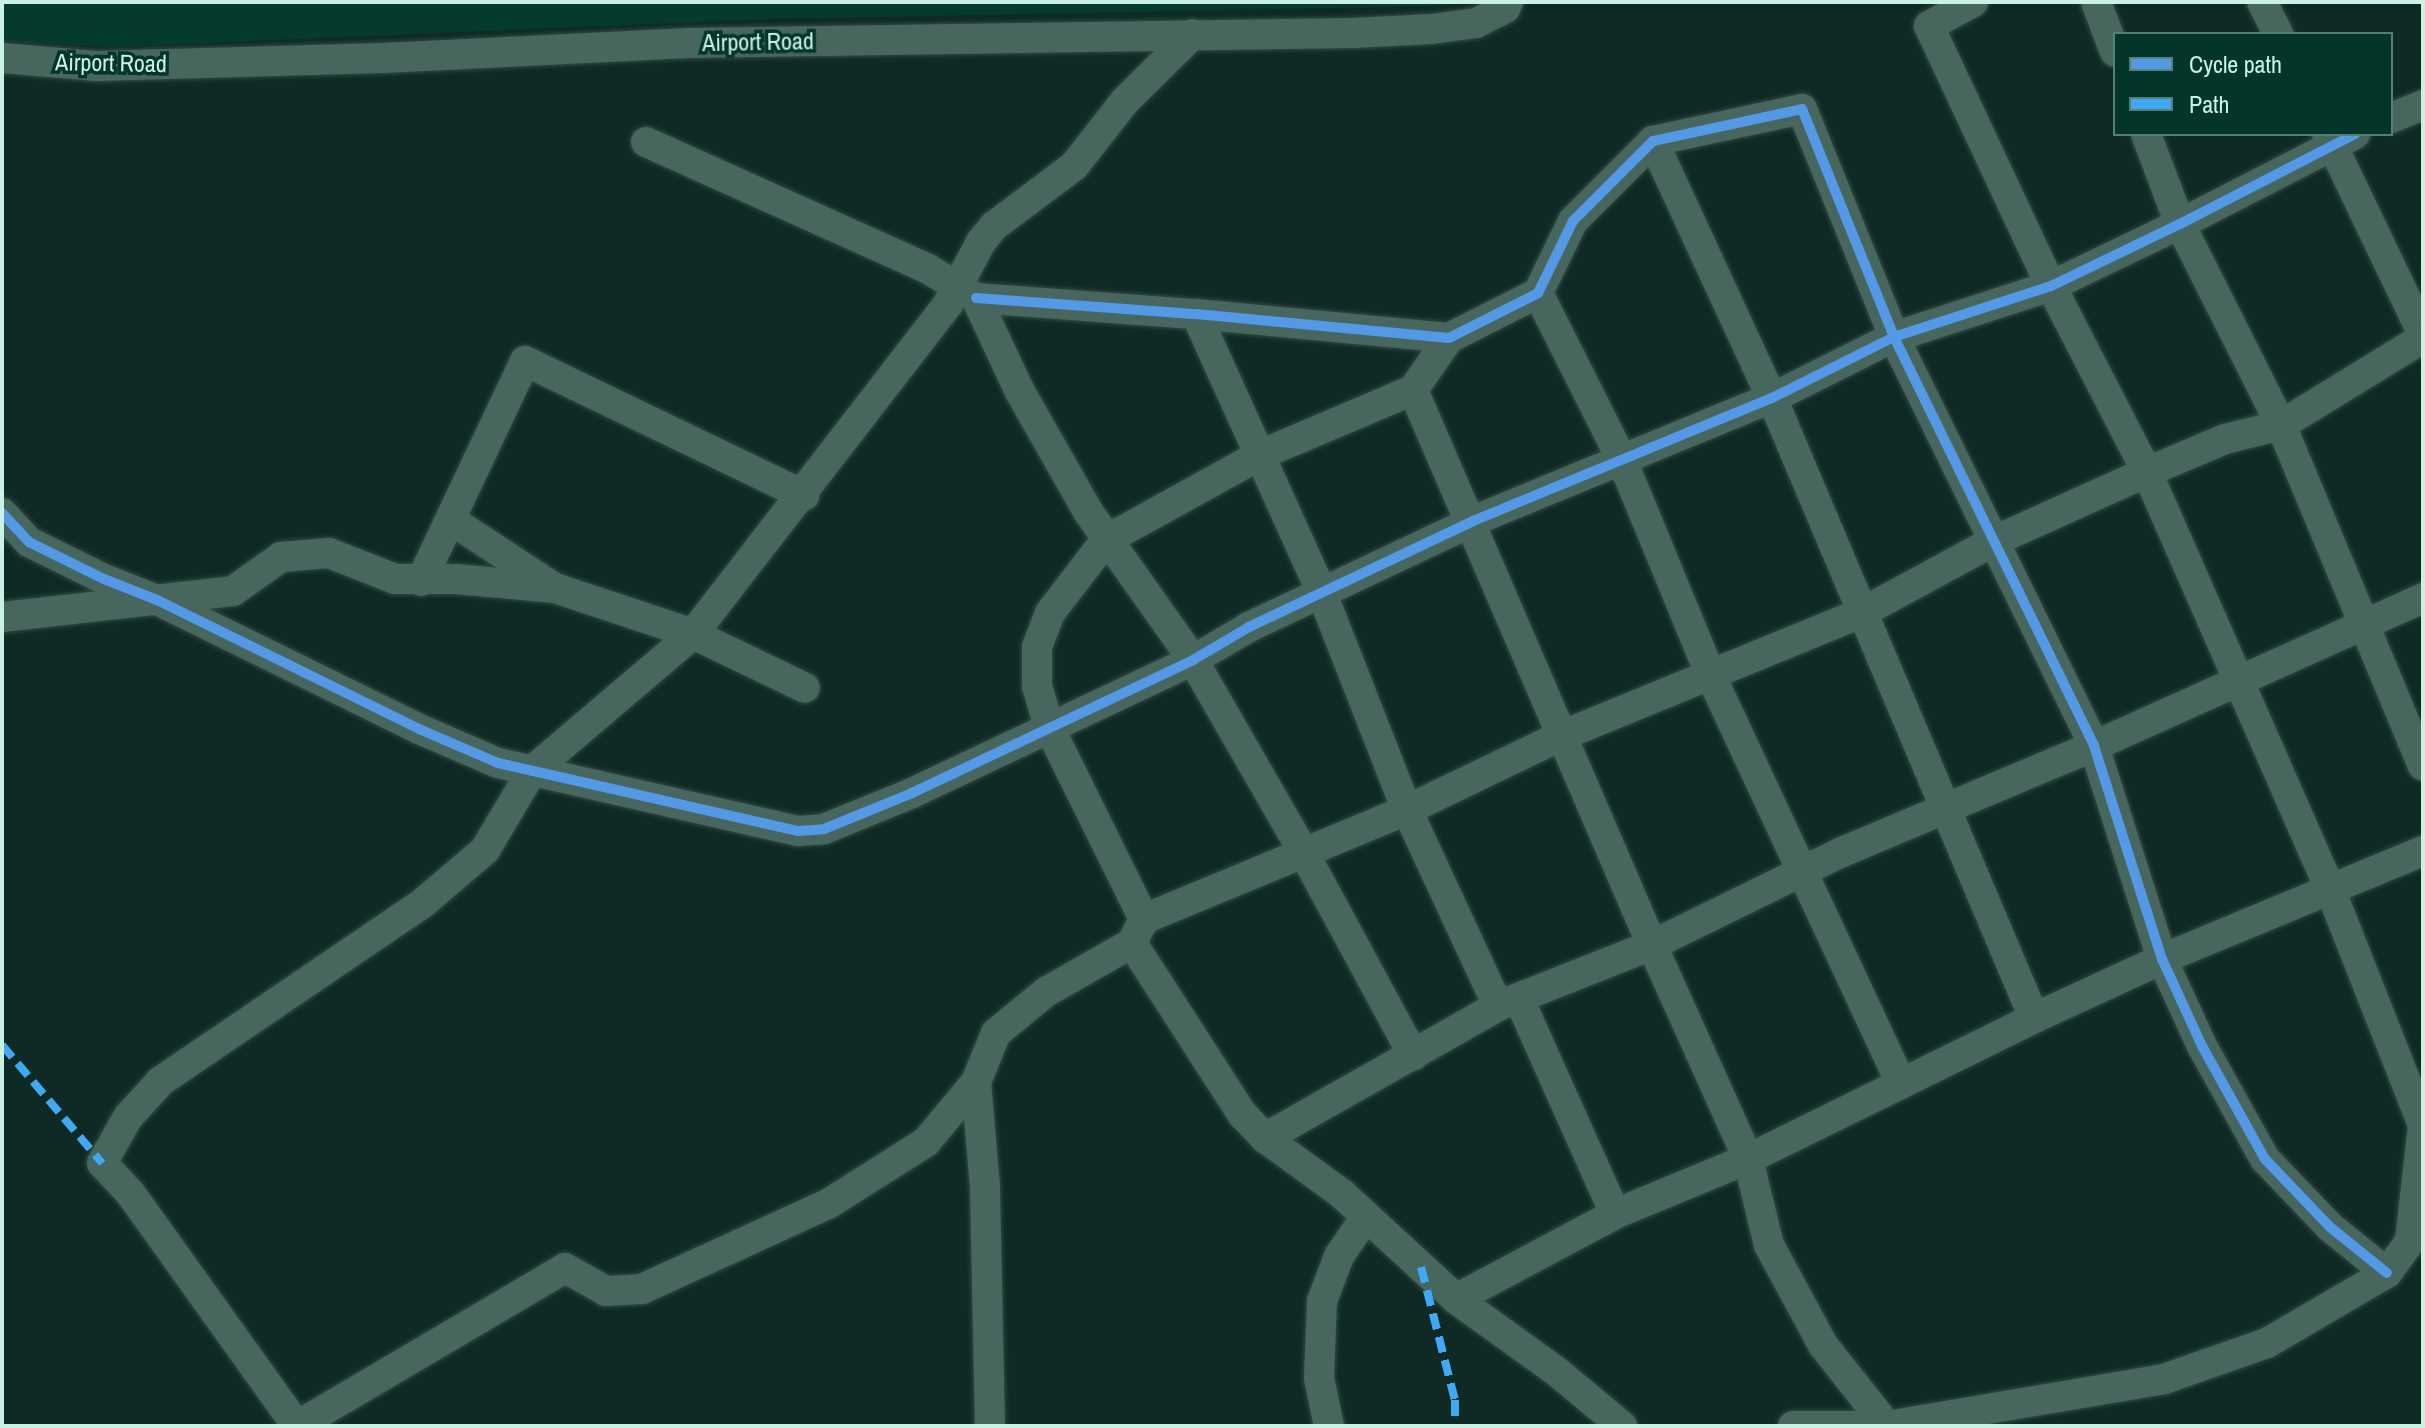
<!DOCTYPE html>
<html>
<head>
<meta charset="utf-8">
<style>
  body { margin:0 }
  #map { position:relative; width:2425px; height:1428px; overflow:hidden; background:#0f2a24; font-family:"Archivo Narrow",sans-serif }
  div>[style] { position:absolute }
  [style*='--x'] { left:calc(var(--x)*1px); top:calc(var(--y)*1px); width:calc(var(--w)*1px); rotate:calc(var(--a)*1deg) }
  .built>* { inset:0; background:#053a2e }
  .roads { filter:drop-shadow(0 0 2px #324841) drop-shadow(0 0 2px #324841) }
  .minor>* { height:30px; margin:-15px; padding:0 15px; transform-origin:15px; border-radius:15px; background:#47665e }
  .quiet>* { height:8px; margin-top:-4px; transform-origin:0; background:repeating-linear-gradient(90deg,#3fa9f5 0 16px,transparent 0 24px) }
  .cycleway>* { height:10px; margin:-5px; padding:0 5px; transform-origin:5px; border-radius:5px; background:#5399e6 }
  span { translate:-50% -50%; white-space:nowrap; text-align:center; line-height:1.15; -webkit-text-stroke:7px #04352a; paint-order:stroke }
  .street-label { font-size:24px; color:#c9f2e4 }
  .frame { position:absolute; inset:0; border:4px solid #c9f2e4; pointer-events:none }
  .legend { position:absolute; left:2113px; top:32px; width:280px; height:104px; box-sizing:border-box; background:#04352a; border:2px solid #538174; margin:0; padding:10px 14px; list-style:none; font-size:24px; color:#c9f2e4 }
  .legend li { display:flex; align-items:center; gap:16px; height:40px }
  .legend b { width:40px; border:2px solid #538174 }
</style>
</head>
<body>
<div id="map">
  <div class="built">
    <div style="clip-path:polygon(2px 2px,1457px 2px,1442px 6px,767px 19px,112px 47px,2px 41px)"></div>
  </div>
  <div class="roads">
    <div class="minor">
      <div style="--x:1973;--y:2;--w:50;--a:151.4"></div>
      <div style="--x:1929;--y:26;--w:287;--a:64.9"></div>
      <div style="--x:2051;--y:286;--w:209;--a:62.7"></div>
      <div style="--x:2147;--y:472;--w:455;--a:66.3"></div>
      <div style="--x:2330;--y:889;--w:254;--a:68.5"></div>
      <div style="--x:2096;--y:2;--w:53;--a:69.2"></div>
      <div style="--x:2262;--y:2;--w:36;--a:63"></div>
      <div style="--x:2;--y:58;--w:95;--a:4.8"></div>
      <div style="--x:97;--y:66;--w:286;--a:-1.6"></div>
      <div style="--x:383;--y:58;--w:307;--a:-2.8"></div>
      <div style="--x:690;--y:43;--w:663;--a:-0.86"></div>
      <div style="--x:1353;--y:33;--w:78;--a:-2.9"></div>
      <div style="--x:1431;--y:29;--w:45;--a:-7.6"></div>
      <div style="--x:1476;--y:23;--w:33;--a:-27"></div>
      <div style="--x:1505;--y:8;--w:7;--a:-63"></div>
      <div style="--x:2391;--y:118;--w:35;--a:-22"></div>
      <div style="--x:2146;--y:134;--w:96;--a:69.3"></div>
      <div style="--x:2180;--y:224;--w:225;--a:63.3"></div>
      <div style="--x:2281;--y:425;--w:369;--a:67.4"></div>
      <div style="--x:2327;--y:134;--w:222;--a:64.4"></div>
      <div style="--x:1653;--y:141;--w:283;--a:65.2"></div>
      <div style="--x:1772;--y:398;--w:673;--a:67.09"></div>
      <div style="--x:646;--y:142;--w:309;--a:24.2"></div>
      <div style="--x:928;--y:269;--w:56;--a:31.1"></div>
      <div style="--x:976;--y:298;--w:102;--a:64.9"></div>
      <div style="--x:1019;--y:390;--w:142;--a:60.4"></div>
      <div style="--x:1089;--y:513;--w:180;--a:54.7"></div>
      <div style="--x:1193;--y:660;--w:223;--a:60.1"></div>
      <div style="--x:1304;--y:853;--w:230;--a:61.6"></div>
      <div style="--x:1538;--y:293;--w:187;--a:63.3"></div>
      <div style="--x:1622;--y:460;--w:234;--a:67.6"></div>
      <div style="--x:1711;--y:676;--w:450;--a:65"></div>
      <div style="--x:976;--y:298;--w:221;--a:4.2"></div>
      <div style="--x:1196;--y:314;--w:254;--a:5.4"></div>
      <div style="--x:1449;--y:338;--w:100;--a:-26.8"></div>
      <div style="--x:1538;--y:293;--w:80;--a:-64.1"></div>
      <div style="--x:1573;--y:221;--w:113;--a:-45"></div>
      <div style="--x:1653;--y:141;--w:152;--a:-12.1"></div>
      <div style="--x:1802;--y:109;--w:246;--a:68"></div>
      <div style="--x:1894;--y:337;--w:455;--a:63.9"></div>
      <div style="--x:2094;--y:746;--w:224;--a:72.3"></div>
      <div style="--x:2162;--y:959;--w:96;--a:65.3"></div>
      <div style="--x:2202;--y:1046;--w:129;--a:60.9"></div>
      <div style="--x:2265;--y:1159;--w:94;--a:46.3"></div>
      <div style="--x:2330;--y:1227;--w:73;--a:38.9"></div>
      <div style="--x:1196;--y:314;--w:304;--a:65.7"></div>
      <div style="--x:1321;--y:591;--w:235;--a:68.6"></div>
      <div style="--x:1407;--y:810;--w:216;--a:65.1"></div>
      <div style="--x:1449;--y:338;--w:63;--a:124.7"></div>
      <div style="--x:1413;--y:390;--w:604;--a:66.7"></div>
      <div style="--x:1652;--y:945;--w:235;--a:65.8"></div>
      <div style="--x:1748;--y:1159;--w:89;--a:76.3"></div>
      <div style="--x:1769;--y:1245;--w:114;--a:61.6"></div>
      <div style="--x:1823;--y:1345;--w:103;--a:51.7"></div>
      <div style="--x:1413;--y:390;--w:166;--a:157"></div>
      <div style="--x:1260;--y:455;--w:176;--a:151.1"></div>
      <div style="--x:1106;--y:540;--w:92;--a:127.5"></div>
      <div style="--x:1050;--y:613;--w:36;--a:111"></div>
      <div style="--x:1037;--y:647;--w:39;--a:90"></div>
      <div style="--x:1037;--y:686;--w:43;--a:73.7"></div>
      <div style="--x:1049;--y:727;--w:214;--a:63.7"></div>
      <div style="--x:1144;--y:919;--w:27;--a:117"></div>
      <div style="--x:1132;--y:943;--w:205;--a:57.2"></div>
      <div style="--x:1243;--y:1115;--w:32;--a:46"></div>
      <div style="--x:1265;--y:1138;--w:95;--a:36"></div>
      <div style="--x:1342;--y:1194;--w:155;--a:42.6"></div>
      <div style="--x:1456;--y:1299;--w:123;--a:35.8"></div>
      <div style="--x:1556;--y:1371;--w:86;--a:39.8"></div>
      <div style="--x:2;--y:513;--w:40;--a:47"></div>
      <div style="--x:29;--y:542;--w:84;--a:26.3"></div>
      <div style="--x:104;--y:579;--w:57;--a:21.6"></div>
      <div style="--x:157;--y:600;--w:292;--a:26.2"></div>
      <div style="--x:419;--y:729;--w:86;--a:23.3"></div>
      <div style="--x:498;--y:763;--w:308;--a:12.8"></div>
      <div style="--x:798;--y:831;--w:26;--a:-4"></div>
      <div style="--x:824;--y:829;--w:95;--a:-22.2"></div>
      <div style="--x:912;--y:793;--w:311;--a:-25.3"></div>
      <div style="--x:1193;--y:660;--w:65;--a:-30.5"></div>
      <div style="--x:1249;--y:627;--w:248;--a:-25.3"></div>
      <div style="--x:1473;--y:521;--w:323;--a:-22.4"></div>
      <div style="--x:1772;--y:398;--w:136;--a:-26.6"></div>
      <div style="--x:1894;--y:337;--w:165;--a:-18"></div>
      <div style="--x:2051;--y:286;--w:143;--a:-25.7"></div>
      <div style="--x:2180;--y:224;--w:197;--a:-27.2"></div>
      <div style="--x:451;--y:520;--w:118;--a:33.3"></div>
      <div style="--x:421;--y:581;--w:243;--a:-64.7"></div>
      <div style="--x:525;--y:361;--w:310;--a:25.7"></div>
      <div style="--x:2;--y:617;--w:232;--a:-6.4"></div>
      <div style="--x:233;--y:591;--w:59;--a:-35.3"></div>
      <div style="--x:281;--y:557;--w:48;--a:-4.8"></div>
      <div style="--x:329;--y:553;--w:71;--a:21.5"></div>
      <div style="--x:395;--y:579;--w:61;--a:0"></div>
      <div style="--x:456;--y:579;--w:99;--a:5.2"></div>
      <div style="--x:555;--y:588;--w:145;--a:18.4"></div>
      <div style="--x:693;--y:634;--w:124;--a:25.7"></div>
      <div style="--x:1144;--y:919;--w:285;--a:-22.5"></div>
      <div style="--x:1407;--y:810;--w:171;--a:-25.7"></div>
      <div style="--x:1561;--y:736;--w:326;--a:-22.3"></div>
      <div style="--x:1863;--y:612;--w:147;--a:-28.5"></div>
      <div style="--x:1992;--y:542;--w:170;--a:-24.3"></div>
      <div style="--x:2147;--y:472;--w:85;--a:-22.9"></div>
      <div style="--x:2225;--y:439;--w:58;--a:-14"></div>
      <div style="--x:2281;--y:425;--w:167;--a:-31.5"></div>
      <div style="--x:1519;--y:999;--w:235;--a:65.9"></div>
      <div style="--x:976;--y:1082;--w:106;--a:85.1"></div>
      <div style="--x:985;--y:1188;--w:238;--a:88.8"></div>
      <div style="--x:1265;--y:1138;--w:268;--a:-29.5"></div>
      <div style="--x:1498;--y:1006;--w:166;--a:-21.6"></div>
      <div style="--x:1652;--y:945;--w:212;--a:-26.1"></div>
      <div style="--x:1842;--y:852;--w:273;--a:-22.8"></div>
      <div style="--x:2094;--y:746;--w:361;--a:-24.2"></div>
      <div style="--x:1456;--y:1299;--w:180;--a:-28.1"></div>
      <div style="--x:1615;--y:1214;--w:144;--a:-22.5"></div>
      <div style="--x:1748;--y:1159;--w:319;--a:-26.2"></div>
      <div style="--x:2034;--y:1018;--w:141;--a:-24.7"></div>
      <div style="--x:2162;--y:959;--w:282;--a:-22.5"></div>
      <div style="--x:297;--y:1426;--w:285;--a:-125.6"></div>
      <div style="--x:131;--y:1194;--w:42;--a:-133.1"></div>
      <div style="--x:102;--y:1163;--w:53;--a:-60.5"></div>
      <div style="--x:128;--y:1117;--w:49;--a:-47.5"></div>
      <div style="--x:161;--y:1081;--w:318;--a:-34.2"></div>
      <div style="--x:424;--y:902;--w:80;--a:-40.4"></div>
      <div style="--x:485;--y:850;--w:92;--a:-59.3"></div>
      <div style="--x:532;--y:771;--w:211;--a:-40.4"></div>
      <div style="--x:693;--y:634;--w:417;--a:-52.3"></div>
      <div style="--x:948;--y:304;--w:70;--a:-62"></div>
      <div style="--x:981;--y:242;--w:21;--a:-51"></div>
      <div style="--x:994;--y:226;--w:100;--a:-36.9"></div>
      <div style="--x:1074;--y:166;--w:83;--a:-51.9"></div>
      <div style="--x:1125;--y:101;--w:95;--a:-44.6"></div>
      <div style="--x:297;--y:1426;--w:311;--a:-30.5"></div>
      <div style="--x:565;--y:1268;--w:47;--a:29.3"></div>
      <div style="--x:606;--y:1291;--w:36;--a:-3"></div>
      <div style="--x:642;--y:1289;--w:205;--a:-24.6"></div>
      <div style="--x:828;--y:1204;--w:116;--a:-32.3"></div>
      <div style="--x:926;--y:1142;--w:78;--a:-50.2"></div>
      <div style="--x:976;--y:1082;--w:53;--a:-67.8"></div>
      <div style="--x:996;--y:1033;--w:65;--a:-39.4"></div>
      <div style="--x:1046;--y:992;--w:99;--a:-29.7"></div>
      <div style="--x:1329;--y:1426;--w:49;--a:-101.8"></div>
      <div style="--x:1319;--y:1378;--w:77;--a:-87.8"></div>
      <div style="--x:1322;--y:1301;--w:48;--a:-69.3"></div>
      <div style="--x:1339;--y:1256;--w:46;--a:-55.6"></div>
      <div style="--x:1793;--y:1426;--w:94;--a:0"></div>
      <div style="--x:1887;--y:1426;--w:281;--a:-9.6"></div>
      <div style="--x:2164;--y:1379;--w:109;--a:-19.3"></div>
      <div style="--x:2267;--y:1343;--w:139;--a:-30.3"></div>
      <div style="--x:2387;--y:1273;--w:39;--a:-54"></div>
      <div style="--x:2410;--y:1241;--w:116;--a:-83.6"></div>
    </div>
  </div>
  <div class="quiet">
    <div style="--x:2;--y:1045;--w:155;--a:49.7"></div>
    <div style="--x:1421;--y:1267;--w:137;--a:75.7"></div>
    <div style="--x:1455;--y:1400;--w:26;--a:90"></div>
  </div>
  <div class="cycleway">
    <div style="--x:976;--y:298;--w:221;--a:4.2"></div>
    <div style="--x:1196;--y:314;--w:254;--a:5.4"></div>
    <div style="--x:1449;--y:338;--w:100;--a:-26.8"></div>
    <div style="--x:1538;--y:293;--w:80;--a:-64.1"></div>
    <div style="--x:1573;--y:221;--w:113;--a:-45"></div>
    <div style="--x:1653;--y:141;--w:152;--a:-12.1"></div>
    <div style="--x:1802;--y:109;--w:246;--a:68"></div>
    <div style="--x:1894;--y:337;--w:455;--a:63.9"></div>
    <div style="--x:2094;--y:746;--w:224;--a:72.3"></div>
    <div style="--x:2162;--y:959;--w:96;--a:65.3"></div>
    <div style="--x:2202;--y:1046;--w:129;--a:60.9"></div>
    <div style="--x:2265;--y:1159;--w:94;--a:46.3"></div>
    <div style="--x:2330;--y:1227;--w:73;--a:38.9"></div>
    <div style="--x:2;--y:513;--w:40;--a:47"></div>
    <div style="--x:29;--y:542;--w:84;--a:26.3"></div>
    <div style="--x:104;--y:579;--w:57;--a:21.6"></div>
    <div style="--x:157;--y:600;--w:292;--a:26.2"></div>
    <div style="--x:419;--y:729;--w:86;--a:23.3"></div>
    <div style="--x:498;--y:763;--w:308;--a:12.8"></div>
    <div style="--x:798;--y:831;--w:26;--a:-4"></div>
    <div style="--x:824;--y:829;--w:95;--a:-22.2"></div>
    <div style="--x:912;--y:793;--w:311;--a:-25.3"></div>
    <div style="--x:1193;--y:660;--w:65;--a:-30.5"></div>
    <div style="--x:1249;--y:627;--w:248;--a:-25.3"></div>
    <div style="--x:1473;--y:521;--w:323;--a:-22.4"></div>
    <div style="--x:1772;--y:398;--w:136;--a:-26.6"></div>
    <div style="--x:1894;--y:337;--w:165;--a:-18"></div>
    <div style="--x:2051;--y:286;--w:143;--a:-25.7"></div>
    <div style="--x:2180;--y:224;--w:197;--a:-27.2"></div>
  </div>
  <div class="street-label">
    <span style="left:758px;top:42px;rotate:-1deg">Airport Road</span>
    <span style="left:111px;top:63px;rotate:1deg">Airport Road</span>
  </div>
  <div class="frame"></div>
  <ul class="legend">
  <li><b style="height:10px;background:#5399e6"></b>Cycle path</li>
  <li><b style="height:10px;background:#3fa9f5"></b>Path</li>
  </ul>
</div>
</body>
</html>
